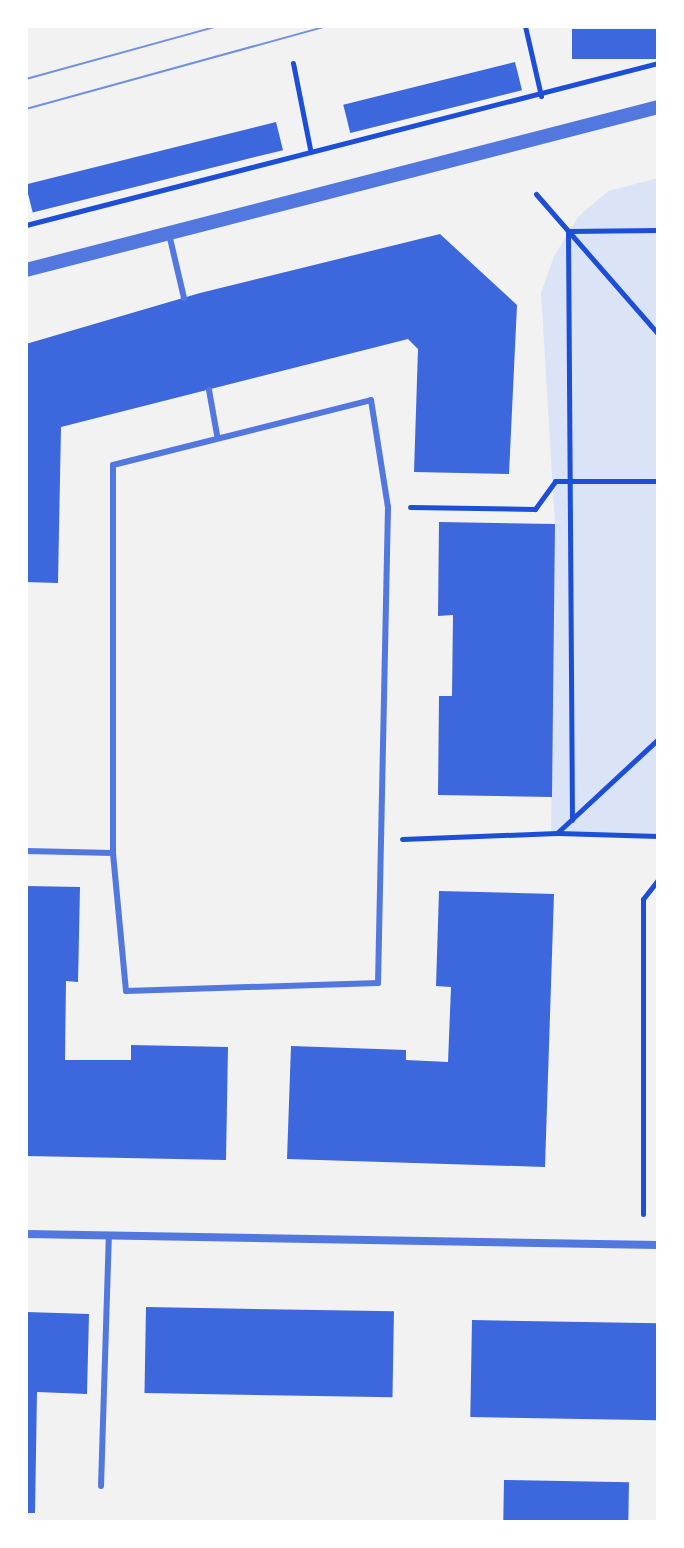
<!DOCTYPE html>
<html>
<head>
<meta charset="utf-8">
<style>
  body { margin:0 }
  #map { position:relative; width:684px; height:1548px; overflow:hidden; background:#f2f2f2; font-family:Rubik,sans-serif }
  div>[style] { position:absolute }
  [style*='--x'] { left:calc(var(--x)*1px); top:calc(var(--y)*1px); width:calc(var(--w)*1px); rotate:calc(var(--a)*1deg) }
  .green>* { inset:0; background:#dbe4f7 }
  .building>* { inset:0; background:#3d67dc; transform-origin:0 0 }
  .path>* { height:5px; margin:-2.5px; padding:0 2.5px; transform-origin:2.5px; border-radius:2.5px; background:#1d4ed8 }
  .service>* { height:6px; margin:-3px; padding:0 3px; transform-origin:3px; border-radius:3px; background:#5277de }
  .minor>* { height:8px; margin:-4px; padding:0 4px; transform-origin:4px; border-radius:4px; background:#5277de }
  .tertiary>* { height:14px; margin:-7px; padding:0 7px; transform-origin:7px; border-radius:7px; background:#5277de }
  .tram>* { height:2px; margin:-1px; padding:0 1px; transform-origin:1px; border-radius:1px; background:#7290e2 }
  span { translate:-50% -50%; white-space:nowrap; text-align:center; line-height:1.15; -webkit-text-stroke:7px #fff; paint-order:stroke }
  .frame { position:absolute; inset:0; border:28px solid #fff; pointer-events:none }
</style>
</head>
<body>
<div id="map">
  <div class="green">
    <div style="clip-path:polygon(658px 178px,658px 835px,551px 833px,555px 524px,541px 293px,554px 256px,579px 216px,608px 191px)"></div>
  </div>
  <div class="building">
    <div style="left:658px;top:29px;width:30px;height:86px;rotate:90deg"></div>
    <div style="left:515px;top:62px;width:29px;height:177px;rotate:76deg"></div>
    <div style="left:276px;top:122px;width:29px;height:258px;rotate:76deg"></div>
    <div style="clip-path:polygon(440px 234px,517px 305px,509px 474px,414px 472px,418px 349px,408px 339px,61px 427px,58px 583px,26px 582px,26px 344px,200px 293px)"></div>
    <div style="clip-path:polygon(439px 522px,555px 524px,552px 797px,438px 795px,439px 696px,452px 696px,453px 615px,438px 616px)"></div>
    <div style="clip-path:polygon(26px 886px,80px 887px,78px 982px,66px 981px,65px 1060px,131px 1060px,131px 1045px,228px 1047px,226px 1160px,26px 1156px)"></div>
    <div style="clip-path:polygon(439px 891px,554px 894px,545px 1167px,287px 1159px,291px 1046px,406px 1050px,406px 1060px,448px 1062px,451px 987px,436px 986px)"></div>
    <div style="left:146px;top:1307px;width:248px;height:86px;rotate:1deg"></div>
    <div style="clip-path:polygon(26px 1312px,89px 1314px,87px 1394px,37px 1392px,35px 1513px,26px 1513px)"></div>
    <div style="left:472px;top:1320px;width:186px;height:97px;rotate:1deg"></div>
    <div style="left:504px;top:1480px;width:125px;height:42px;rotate:1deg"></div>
  </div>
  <div class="path">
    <div style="--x:525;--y:26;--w:72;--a:77.1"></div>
    <div style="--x:293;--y:63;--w:88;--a:78.8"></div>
    <div style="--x:536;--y:194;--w:186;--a:48.9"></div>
    <div style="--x:26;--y:225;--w:652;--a:-14.38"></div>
    <div style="--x:410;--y:507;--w:125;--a:0.9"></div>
    <div style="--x:535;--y:509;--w:34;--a:-54"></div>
    <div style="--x:555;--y:481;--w:103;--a:0"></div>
    <div style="--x:572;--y:820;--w:589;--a:-90.39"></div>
    <div style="--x:568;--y:231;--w:90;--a:-0.6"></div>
    <div style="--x:558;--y:833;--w:100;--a:1.7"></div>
    <div style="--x:402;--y:839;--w:155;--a:-2.2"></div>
    <div style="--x:557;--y:833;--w:138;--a:-42.9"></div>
    <div style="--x:643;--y:1214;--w:315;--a:-90"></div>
    <div style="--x:643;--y:899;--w:24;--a:-52"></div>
  </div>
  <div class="service">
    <div style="--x:169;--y:234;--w:66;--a:76.8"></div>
    <div style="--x:209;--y:390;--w:46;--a:79.9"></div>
    <div style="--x:26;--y:851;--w:87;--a:1.3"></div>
    <div style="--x:113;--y:853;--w:388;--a:-90"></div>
    <div style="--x:113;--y:465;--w:266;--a:-14.1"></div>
    <div style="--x:371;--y:400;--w:108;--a:81"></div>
    <div style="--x:388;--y:507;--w:476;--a:91.2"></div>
    <div style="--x:378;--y:983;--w:252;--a:178.2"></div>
    <div style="--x:126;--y:991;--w:139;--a:-95.4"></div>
    <div style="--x:101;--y:1486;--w:251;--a:-88.2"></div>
  </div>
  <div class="minor">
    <div style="--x:26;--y:1234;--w:632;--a:1"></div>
  </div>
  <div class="tertiary">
    <div style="--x:26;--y:270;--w:653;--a:-14.46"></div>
  </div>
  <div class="tram">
    <div style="--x:26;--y:79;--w:200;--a:-15.4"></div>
    <div style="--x:26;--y:109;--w:313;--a:-15.4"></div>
  </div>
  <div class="frame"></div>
</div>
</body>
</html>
